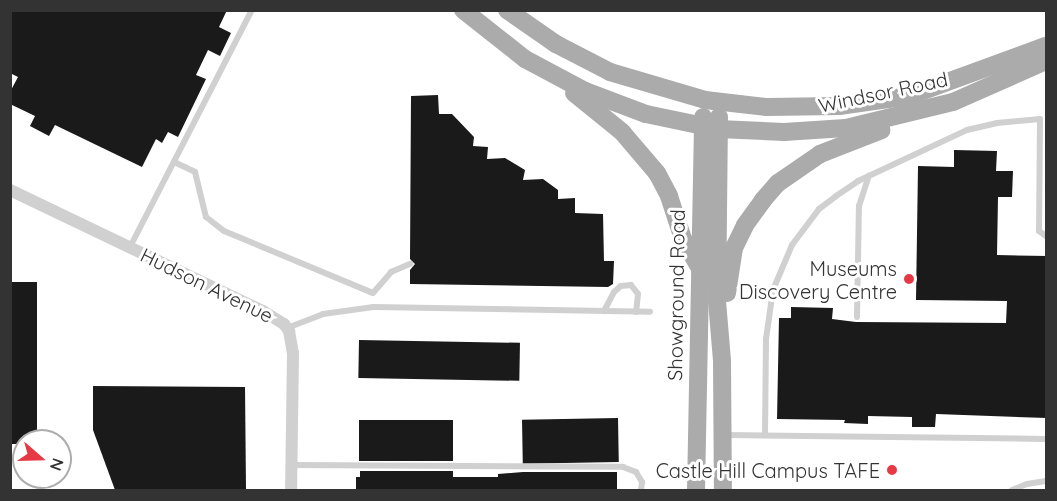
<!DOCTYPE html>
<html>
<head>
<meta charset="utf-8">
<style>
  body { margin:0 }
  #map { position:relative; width:1057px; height:501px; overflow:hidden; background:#fff; font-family:Quicksand,sans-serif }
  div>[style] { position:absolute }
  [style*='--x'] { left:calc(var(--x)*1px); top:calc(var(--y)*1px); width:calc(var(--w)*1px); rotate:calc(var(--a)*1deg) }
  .building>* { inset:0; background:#1a1a1a; transform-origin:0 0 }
  .lane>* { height:6px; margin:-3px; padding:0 3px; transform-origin:3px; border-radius:3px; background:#d0d0d0 }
  .street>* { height:12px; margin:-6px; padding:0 6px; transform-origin:6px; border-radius:6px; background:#d0d0d0 }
  .primary>* { height:18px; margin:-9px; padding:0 9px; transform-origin:9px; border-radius:9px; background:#ababab }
  .dots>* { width:16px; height:16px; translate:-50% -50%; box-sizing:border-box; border:3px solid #fff; border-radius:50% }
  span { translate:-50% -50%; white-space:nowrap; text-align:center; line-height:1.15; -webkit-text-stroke:6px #fff; paint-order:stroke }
  .street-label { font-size:20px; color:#333 }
  .poi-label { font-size:20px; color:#333 }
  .right { translate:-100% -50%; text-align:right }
  .frame { position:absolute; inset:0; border:12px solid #333; pointer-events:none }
  .north { position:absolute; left:12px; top:429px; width:60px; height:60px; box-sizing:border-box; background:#fff; border:2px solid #adadad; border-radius:50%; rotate:110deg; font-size:16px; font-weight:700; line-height:24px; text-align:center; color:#333 }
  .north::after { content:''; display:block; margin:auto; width:21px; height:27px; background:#e63946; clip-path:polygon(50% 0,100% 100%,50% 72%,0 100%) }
</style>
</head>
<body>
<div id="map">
  <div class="building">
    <div style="clip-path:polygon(10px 10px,227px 10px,219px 27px,231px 33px,220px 56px,208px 50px,196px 75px,206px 79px,178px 137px,168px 132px,162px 143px,156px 139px,142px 167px,55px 125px,49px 136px,30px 126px,35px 116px,10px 104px,10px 92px,18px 77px,10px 73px)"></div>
    <div style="clip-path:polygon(438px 95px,439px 114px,452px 114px,474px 137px,473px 146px,488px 147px,487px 159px,505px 158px,525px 170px,523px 180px,543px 179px,558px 190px,558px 199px,575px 198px,575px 213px,603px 214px,604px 261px,614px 261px,613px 284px,608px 287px,410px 284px,410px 270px,415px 264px,410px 259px,411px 96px)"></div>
    <div style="clip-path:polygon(954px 150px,997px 151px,996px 171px,1013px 171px,1012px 197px,998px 197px,997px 255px,1047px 256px,1047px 418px,936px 414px,935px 427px,912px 427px,912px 417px,868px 416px,868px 424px,844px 423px,845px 420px,777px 419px,779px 318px,791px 318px,791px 307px,833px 308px,832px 319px,856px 322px,1006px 323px,1007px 301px,916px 300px,918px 166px,954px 167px)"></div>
    <div style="clip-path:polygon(10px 282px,37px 282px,37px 441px,24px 441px,24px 444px,10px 444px)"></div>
    <div style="left:359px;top:340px;width:161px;height:38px;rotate:1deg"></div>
    <div style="clip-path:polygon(93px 386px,245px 387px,246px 490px,115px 490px,93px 430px)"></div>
    <div style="left:618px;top:418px;width:44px;height:96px;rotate:89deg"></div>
    <div style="left:453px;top:420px;width:41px;height:94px;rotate:90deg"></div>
    <div style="clip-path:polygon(360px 471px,453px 471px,453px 477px,498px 477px,498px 474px,523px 472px,617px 472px,617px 490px,356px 490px,356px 477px,360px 477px)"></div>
  </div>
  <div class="lane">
    <div style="--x:174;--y:162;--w:23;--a:25"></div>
    <div style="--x:195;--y:172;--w:46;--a:76.3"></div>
    <div style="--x:206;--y:217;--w:23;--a:38"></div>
    <div style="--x:224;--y:231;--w:161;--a:22.6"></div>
    <div style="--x:373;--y:293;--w:28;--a:-49"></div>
    <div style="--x:391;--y:272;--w:21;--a:-23"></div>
    <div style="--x:130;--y:247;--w:267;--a:-62.8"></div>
    <div style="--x:604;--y:311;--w:21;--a:-62"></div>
    <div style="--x:614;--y:292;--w:9;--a:-41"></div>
    <div style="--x:621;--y:286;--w:10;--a:-6"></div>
    <div style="--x:631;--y:285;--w:11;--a:52"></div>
    <div style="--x:638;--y:294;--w:18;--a:96"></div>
    <div style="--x:857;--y:317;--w:111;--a:-89"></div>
    <div style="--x:859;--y:206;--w:32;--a:-72"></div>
    <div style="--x:287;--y:328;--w:39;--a:-21"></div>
    <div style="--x:323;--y:314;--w:51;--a:-7.8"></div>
    <div style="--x:374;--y:307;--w:276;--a:1"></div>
    <div style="--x:726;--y:435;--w:320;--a:0.7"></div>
    <div style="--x:765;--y:435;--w:96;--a:-89.4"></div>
    <div style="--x:766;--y:339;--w:49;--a:-81.9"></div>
    <div style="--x:773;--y:290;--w:49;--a:-67.1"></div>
    <div style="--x:792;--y:245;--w:45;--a:-53.1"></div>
    <div style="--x:819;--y:209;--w:21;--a:-37"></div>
    <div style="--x:836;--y:196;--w:27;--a:-34"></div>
    <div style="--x:858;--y:181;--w:120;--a:-25.1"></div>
    <div style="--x:967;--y:130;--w:31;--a:-13"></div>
    <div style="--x:997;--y:123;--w:43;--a:-5.3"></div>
    <div style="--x:1040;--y:119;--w:112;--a:90.5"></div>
    <div style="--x:1039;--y:231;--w:9;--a:36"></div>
    <div style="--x:292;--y:465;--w:331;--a:0.3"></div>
    <div style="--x:623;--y:467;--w:14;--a:21"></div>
    <div style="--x:636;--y:472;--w:12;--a:59"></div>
    <div style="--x:642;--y:482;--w:8;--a:97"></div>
    <div style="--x:1012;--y:490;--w:16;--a:-22"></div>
    <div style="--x:1027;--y:484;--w:19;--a:-9"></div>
  </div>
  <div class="street">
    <div style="--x:10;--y:190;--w:280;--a:25.6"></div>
    <div style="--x:263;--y:311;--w:25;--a:32"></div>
    <div style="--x:284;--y:324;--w:9;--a:54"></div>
    <div style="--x:289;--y:331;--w:22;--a:80"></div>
    <div style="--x:293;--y:353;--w:137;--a:90.8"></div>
  </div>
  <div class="primary">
    <div style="--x:463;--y:10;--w:79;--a:38.3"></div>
    <div style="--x:525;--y:59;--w:68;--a:28.1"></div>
    <div style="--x:585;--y:91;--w:65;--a:20.7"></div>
    <div style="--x:646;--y:114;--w:74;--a:11.8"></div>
    <div style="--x:718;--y:129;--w:66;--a:2.6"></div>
    <div style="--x:784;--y:132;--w:62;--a:-3.7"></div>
    <div style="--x:846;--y:128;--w:110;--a:-13.7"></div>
    <div style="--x:953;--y:102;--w:102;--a:-23.8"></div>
    <div style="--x:507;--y:10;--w:60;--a:34.8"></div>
    <div style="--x:556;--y:44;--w:61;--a:27.4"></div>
    <div style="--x:610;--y:72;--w:99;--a:16.4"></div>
    <div style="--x:705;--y:100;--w:61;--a:6.5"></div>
    <div style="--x:766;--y:107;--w:73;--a:-0.8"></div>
    <div style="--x:839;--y:106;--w:71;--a:-8.1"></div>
    <div style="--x:909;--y:96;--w:146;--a:-20.1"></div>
    <div style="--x:574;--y:93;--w:62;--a:39.1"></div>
    <div style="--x:622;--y:132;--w:54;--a:49.5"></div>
    <div style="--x:657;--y:173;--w:26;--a:62"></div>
    <div style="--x:669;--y:196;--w:45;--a:72"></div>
    <div style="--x:683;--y:239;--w:30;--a:60"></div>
    <div style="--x:719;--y:117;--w:184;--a:90.6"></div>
    <div style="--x:717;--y:301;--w:60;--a:85.2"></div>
    <div style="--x:722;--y:361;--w:129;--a:89.6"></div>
    <div style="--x:727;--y:293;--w:46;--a:-81.2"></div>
    <div style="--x:734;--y:248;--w:25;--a:-64"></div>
    <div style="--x:745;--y:225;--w:31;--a:-54"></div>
    <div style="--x:763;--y:200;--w:23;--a:-49"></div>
    <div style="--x:778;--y:183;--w:51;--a:-34.6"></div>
    <div style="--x:820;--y:154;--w:66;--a:-21.2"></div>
    <div style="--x:696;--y:490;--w:373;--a:-88.9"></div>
  </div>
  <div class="dots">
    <div style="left:909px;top:279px;background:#e63946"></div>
    <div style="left:892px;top:470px;background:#e63946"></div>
  </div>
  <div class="street-label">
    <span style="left:883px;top:92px;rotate:-12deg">Windsor Road</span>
    <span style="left:207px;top:285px;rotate:26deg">Hudson Avenue</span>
    <span style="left:676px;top:295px;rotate:-89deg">Showground Road</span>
  </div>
  <div class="poi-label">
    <span class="right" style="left:897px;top:280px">Museums<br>Discovery Centre</span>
    <span class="right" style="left:880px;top:470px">Castle Hill Campus TAFE</span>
  </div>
  <div class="frame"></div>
  <div class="north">N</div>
</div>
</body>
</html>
